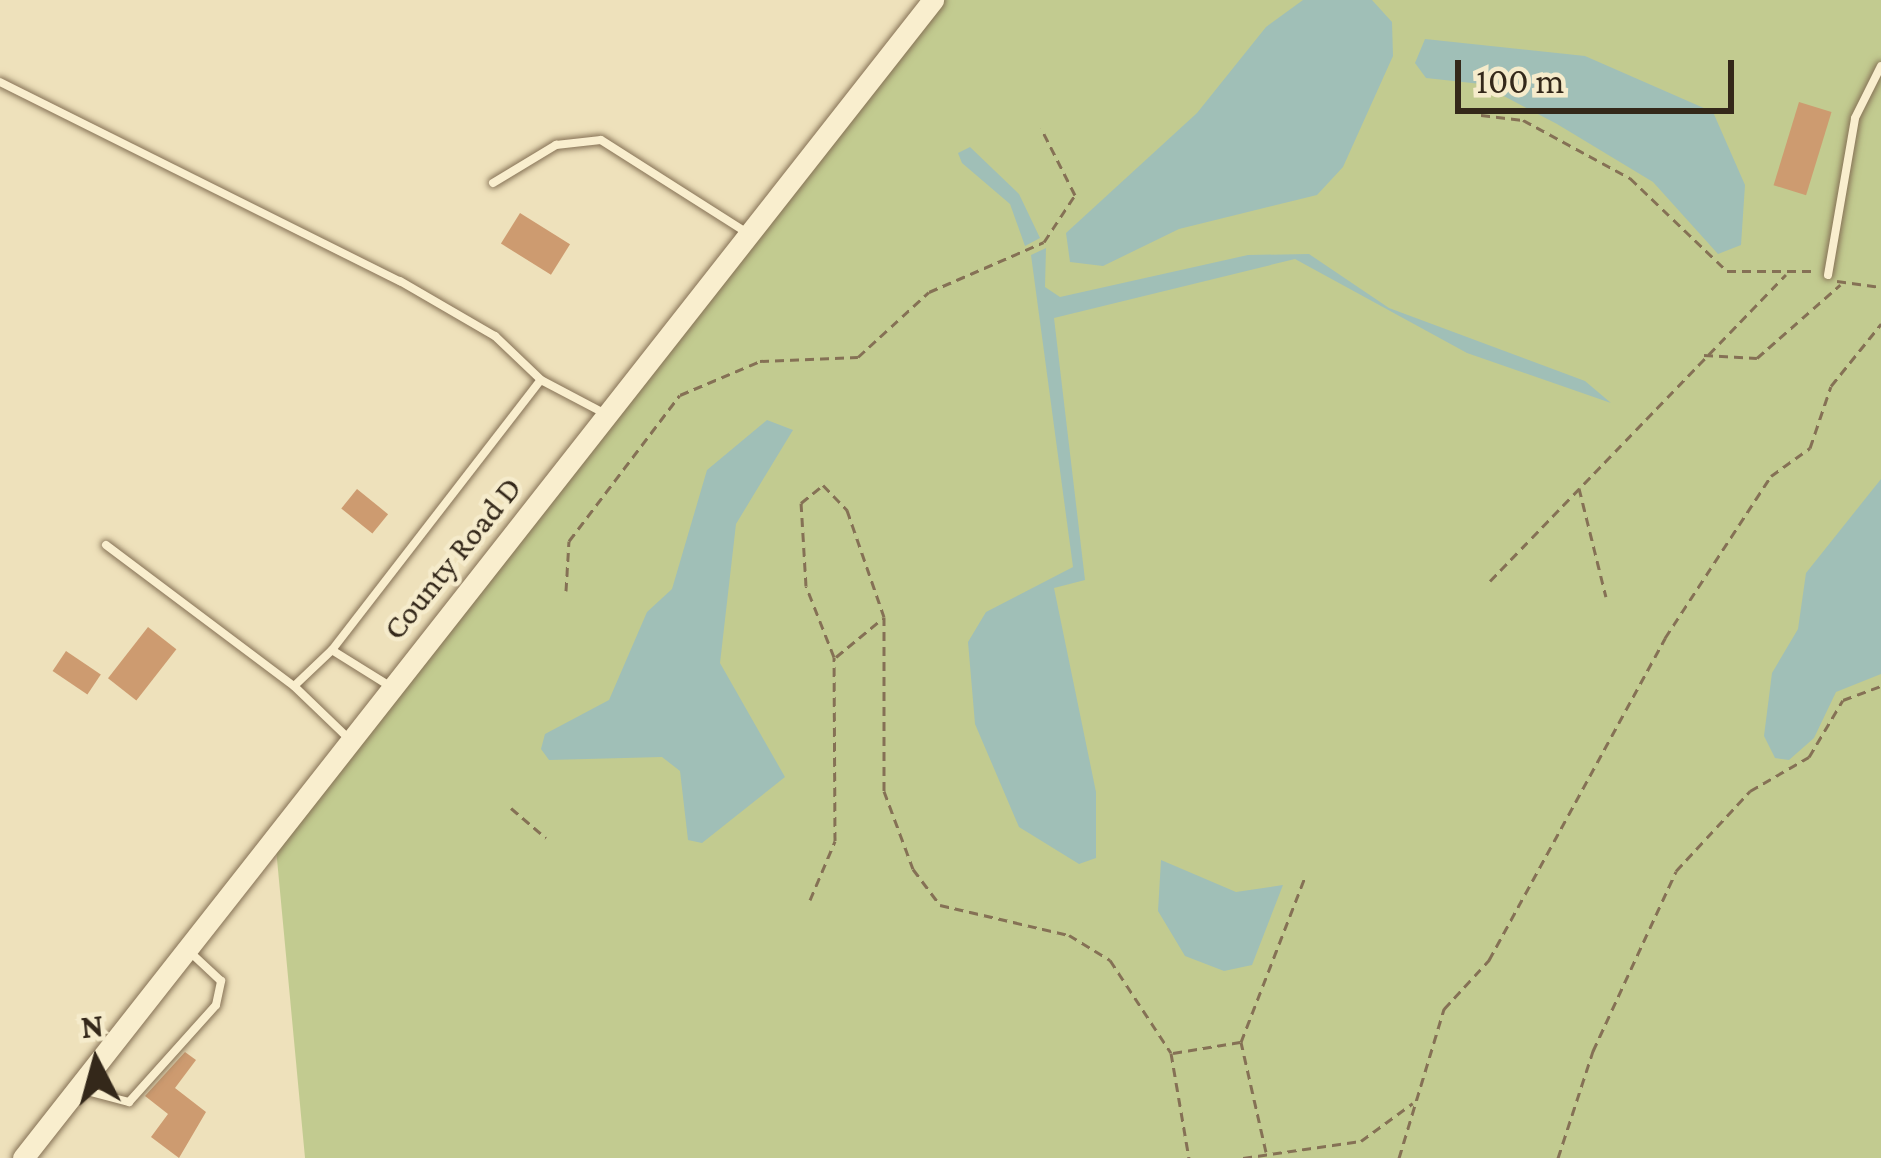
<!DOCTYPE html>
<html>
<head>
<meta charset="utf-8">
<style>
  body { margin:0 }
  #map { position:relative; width:1881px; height:1158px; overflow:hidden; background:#eee1bb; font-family:"Crimson Pro",serif }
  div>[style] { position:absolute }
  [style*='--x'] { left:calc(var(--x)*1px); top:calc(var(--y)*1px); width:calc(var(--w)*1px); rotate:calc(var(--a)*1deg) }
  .green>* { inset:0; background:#c2cb90 }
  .water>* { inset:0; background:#a0bfb7 }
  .building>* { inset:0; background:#cd9b70; transform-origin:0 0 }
  .path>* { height:3px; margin-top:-1.5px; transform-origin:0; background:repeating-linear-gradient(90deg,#857155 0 9px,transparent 0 15px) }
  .roads { filter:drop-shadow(0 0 3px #857155) drop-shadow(0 0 3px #857155) }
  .lane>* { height:8px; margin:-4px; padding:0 4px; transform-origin:4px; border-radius:4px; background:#f9eece }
  .secondary>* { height:21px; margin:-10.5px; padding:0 10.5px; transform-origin:10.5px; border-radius:10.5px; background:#f9eece }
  span { translate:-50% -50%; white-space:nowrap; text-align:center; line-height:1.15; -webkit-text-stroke:9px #f5ebcb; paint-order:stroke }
  .street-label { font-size:33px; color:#34281a }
  .north { position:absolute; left:36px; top:1002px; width:120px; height:120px; -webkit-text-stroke:9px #f5ebcb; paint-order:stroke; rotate:354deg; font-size:33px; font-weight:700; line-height:48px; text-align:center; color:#34281a }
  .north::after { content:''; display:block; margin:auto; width:42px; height:54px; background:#34281a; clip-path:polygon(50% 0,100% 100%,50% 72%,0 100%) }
  .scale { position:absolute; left:1455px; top:60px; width:279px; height:54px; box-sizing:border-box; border:6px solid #34281a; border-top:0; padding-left:15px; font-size:36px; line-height:42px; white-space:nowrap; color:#34281a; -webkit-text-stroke:9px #f5ebcb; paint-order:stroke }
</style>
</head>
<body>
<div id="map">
  <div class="green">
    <div style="clip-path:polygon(933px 0,1881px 0,1881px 1158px,305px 1158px,275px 838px)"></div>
  </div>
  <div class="water">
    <div style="clip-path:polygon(1372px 0,1392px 22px,1393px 56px,1343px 167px,1317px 195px,1179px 229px,1103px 266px,1070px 262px,1066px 233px,1197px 113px,1266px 27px,1303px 0)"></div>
    <div style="clip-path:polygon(1425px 39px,1585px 56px,1713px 112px,1745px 185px,1741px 245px,1718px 254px,1653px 182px,1557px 124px,1481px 84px,1426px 78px,1415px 63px)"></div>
    <div style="clip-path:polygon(970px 147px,1019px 194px,1040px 238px,1025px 246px,1010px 204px,962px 163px,958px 153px)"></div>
    <div style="clip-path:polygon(1046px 248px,1045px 287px,1060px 297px,1248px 255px,1309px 254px,1389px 308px,1585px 381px,1611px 403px,1467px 353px,1295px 259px,1054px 318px,1085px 580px,1054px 588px,1096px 792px,1096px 858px,1079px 864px,1019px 827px,975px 724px,968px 642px,986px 612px,1073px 567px,1031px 255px)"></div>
    <div style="clip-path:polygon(767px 420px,793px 430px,736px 524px,720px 663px,785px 777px,702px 843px,688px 840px,680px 771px,662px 757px,549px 760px,541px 749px,545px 734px,609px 700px,647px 612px,672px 589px,707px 470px)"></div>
    <div style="clip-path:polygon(1881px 479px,1881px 674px,1836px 692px,1814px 738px,1789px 760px,1775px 758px,1764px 736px,1772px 673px,1798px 629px,1806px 573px)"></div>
    <div style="clip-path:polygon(1161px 860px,1236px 892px,1283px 885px,1252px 965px,1224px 971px,1185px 956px,1158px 911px)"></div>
  </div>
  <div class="building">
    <div style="left:1799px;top:102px;width:34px;height:87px;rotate:17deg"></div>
    <div style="left:520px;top:213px;width:59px;height:36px;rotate:32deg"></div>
    <div style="left:357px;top:489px;width:40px;height:25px;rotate:39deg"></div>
    <div style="left:148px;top:627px;width:36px;height:65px;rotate:38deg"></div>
    <div style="left:66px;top:651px;width:42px;height:24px;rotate:34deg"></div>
    <div style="clip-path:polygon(185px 1052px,196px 1060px,175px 1088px,206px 1112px,179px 1158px,151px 1137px,168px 1114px,145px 1096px)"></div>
  </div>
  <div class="path">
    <div style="--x:1481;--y:115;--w:42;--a:6.8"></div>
    <div style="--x:1523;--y:120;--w:122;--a:28.5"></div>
    <div style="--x:1630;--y:178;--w:134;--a:43.8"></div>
    <div style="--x:1727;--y:271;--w:86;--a:0"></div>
    <div style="--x:1837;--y:281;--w:44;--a:7.8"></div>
    <div style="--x:1704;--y:355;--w:53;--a:3.2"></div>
    <div style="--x:1757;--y:358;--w:111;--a:-41.3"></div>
    <div style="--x:1579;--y:488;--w:112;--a:76.1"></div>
    <div style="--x:1490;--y:581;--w:426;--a:-46"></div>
    <div style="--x:566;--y:591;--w:50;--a:-86.6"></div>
    <div style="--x:569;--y:541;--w:183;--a:-52.8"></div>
    <div style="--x:680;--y:395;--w:87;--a:-23"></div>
    <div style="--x:760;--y:361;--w:98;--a:-2.3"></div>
    <div style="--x:858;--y:357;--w:96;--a:-42.5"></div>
    <div style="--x:929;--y:292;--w:125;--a:-23.5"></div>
    <div style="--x:1044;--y:242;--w:56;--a:-56.6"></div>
    <div style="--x:1075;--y:195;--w:75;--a:-116.9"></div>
    <div style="--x:836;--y:657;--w:61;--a:-39.7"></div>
    <div style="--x:511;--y:808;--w:46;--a:40.6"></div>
    <div style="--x:810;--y:900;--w:64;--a:-67"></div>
    <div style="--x:835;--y:841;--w:184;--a:-90.3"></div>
    <div style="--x:834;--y:657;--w:76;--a:-111.5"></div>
    <div style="--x:806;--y:586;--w:83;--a:-93.4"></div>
    <div style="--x:801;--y:503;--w:28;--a:-39"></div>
    <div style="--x:823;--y:485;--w:35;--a:46"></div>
    <div style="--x:847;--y:510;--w:113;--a:70.9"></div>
    <div style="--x:884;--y:617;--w:174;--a:90"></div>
    <div style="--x:884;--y:791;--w:83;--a:69.6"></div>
    <div style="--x:913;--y:869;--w:45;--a:53.1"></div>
    <div style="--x:940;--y:905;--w:132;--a:13.1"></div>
    <div style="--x:1069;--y:935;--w:48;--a:31.4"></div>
    <div style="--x:1110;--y:960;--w:111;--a:56.7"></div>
    <div style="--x:1171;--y:1053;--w:107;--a:80.3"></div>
    <div style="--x:1173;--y:1053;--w:68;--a:-9.3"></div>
    <div style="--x:1266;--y:1152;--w:113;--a:-102.8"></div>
    <div style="--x:1241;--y:1042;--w:177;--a:-68.8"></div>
    <div style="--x:1243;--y:1158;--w:119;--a:-8.2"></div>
    <div style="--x:1361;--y:1141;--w:64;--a:-36.2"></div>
    <div style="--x:1399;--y:1158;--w:156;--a:-73.2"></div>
    <div style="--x:1444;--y:1009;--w:67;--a:-47.4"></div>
    <div style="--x:1489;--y:960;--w:367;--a:-61.3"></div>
    <div style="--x:1665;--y:638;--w:194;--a:-56.8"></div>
    <div style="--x:1771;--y:476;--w:48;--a:-35.7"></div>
    <div style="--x:1810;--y:448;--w:65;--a:-71.3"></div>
    <div style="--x:1831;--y:386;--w:80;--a:-51.1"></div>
    <div style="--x:1558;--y:1158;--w:113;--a:-71.9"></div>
    <div style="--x:1593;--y:1051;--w:198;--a:-65.2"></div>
    <div style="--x:1676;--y:871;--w:109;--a:-47.2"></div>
    <div style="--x:1750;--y:791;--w:68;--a:-30"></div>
    <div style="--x:1809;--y:757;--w:66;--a:-59.2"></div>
    <div style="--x:1843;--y:700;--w:40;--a:-20.2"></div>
  </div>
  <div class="roads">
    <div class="lane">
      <div style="--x:0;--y:82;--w:447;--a:26.5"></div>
      <div style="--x:400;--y:281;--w:110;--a:30.1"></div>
      <div style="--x:495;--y:336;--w:64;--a:43.7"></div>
      <div style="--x:493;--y:183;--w:74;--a:-31.1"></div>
      <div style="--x:556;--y:145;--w:45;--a:-6.3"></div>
      <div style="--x:601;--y:140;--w:175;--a:32.4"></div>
      <div style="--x:1828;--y:275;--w:159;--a:-80.2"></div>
      <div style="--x:1855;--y:118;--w:58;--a:-63.4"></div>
      <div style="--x:106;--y:545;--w:235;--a:36.9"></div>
      <div style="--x:332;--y:650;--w:52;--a:136.5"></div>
      <div style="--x:294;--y:686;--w:76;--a:43.9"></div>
      <div style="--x:388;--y:685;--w:66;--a:-148"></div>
      <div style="--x:332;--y:650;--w:341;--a:-52.3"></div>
      <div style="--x:541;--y:380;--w:69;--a:27.7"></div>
      <div style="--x:79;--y:1089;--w:52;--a:14.6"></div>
      <div style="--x:129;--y:1102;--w:130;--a:-48.1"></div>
      <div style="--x:216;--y:1005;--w:25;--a:-78"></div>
      <div style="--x:221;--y:981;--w:42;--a:-136.9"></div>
    </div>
    <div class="secondary">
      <div style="--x:23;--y:1158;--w:1473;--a:-51.84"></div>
    </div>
  </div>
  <div class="street-label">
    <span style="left:452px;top:558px;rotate:-51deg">County Road D</span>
  </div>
  <div class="north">N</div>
  <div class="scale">100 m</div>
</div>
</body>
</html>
